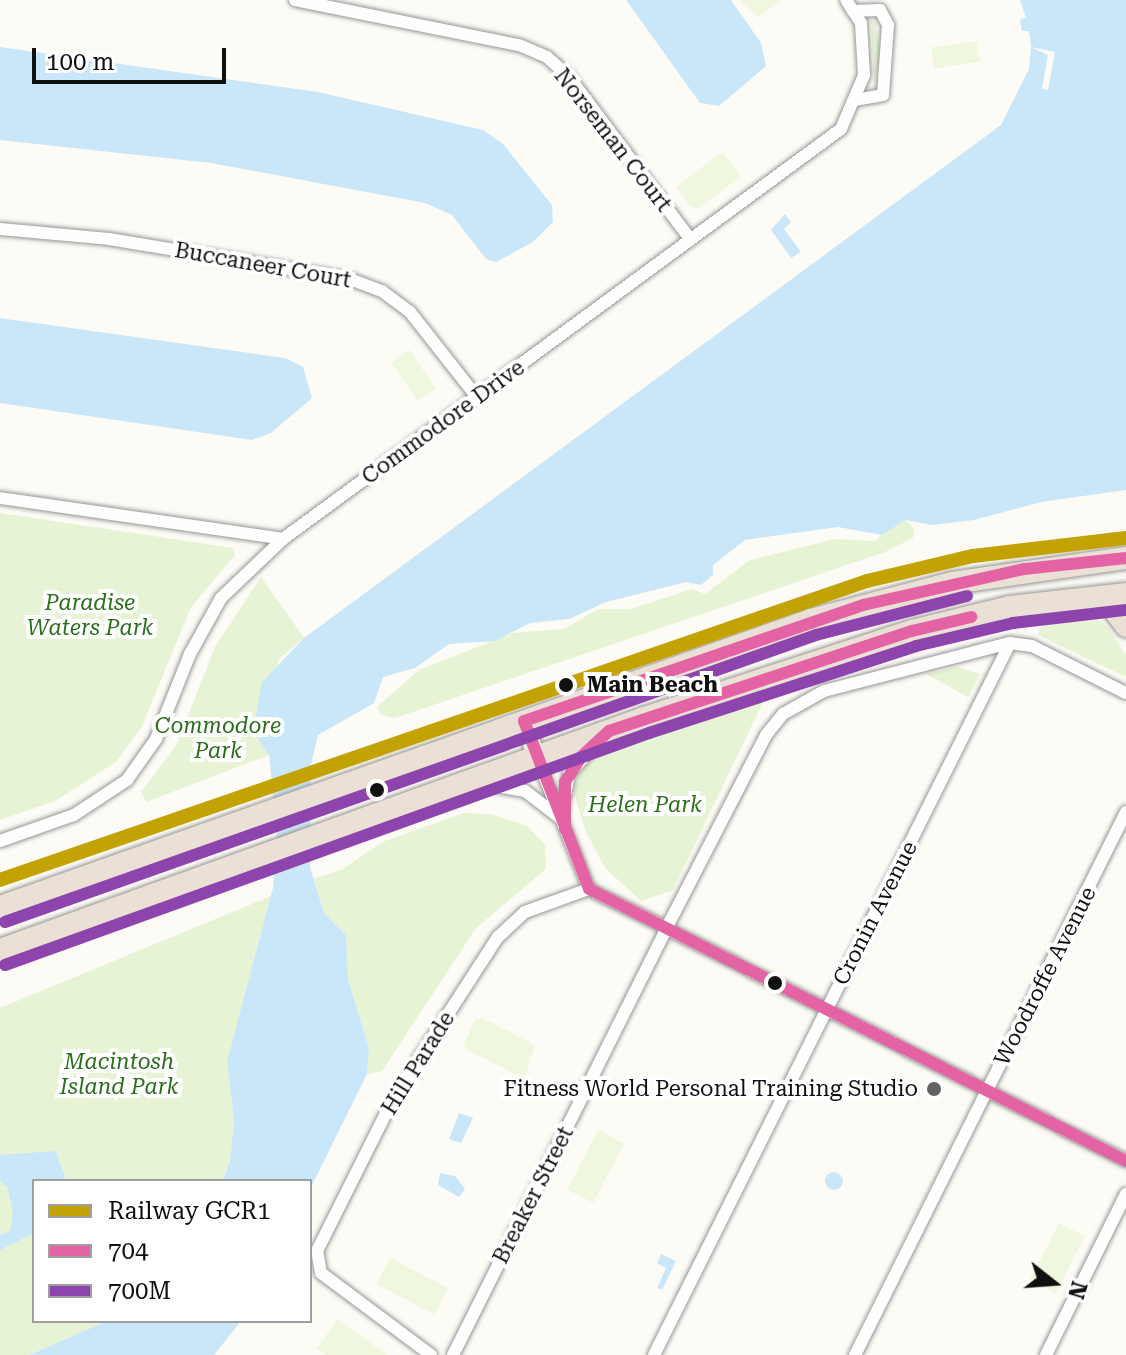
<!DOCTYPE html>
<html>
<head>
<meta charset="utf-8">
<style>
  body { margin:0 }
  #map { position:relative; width:1126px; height:1355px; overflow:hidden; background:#fcfbf6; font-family:"Roboto Serif",serif }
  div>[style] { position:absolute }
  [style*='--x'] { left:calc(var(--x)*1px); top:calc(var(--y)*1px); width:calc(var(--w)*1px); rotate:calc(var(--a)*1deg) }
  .green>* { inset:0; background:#e6f3d4 }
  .pitch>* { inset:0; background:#f0f7df; transform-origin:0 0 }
  .water>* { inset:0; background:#cae7f9 }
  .round { border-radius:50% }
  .pier>* { inset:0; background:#fcfbf6 }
  .roads { filter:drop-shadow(0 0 2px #969694) drop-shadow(0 0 2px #969694) }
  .street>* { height:12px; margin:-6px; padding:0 6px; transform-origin:6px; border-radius:6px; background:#fffefe }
  .primary>* { height:18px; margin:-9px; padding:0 9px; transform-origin:9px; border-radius:9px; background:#eee9da }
  .highway>* { height:22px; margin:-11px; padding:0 11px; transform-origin:11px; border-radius:11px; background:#ebe0d6 }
  .bus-1>* { height:12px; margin:-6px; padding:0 6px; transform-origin:6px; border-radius:6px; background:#e463a4 }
  .bus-2>* { height:12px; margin:-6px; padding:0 6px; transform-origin:6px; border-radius:6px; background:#8e44ad }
  .rail-1>* { height:14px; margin:-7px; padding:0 7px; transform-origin:7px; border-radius:7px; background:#c3a204 }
  .dots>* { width:22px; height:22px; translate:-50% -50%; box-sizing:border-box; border:4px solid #fff; border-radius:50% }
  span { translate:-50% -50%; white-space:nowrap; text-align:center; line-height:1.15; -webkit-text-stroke:8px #fff; paint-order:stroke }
  .street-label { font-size:22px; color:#101010 }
  .park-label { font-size:22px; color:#2b6e1b; font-style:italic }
  .stop-label { font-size:22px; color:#101010; font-weight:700 }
  .left { translate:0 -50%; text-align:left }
  .poi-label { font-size:22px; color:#101010 }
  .right { translate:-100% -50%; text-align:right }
  .legend { position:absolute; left:32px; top:1179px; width:280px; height:144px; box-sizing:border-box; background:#fff; border:2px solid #9f9f9f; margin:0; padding:10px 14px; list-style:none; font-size:24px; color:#101010 }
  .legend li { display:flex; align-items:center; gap:16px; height:40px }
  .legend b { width:40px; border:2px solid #9f9f9f }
  .north { position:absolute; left:1014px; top:1243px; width:80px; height:80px; -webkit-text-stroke:6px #fff; paint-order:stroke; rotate:107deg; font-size:22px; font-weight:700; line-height:32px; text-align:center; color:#101010 }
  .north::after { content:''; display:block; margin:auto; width:28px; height:36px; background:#101010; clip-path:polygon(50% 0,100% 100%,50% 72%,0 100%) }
  .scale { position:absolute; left:32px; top:48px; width:194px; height:36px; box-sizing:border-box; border:4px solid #101010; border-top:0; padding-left:10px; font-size:24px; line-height:28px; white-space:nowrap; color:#101010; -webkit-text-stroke:6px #fff; paint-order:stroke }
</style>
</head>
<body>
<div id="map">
  <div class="green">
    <div style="clip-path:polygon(871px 21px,876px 22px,880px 53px,874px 87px)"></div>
    <div style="clip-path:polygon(0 513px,233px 548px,235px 555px,191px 607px,142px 726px,116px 762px,55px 801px,0 820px)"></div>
    <div style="clip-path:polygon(905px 520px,914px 528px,913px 538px,885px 552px,395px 718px,381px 715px,377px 707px,419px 670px,513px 633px,564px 629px,598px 609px,631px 609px,692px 589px,705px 594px,750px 560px,835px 539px,875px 541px,894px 522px)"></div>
    <div style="clip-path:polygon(261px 577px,304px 638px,278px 660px,269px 755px,146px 802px,141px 792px,176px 746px,215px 647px)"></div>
    <div style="clip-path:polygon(1079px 618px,1098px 619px,1108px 628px,1126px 655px,1126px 677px,1038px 635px,1040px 627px)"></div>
    <div style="clip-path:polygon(957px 667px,980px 674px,968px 697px,926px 674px)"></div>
    <div style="clip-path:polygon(764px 700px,673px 890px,641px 901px,605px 868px,586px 832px,573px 790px,580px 768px,599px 754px,686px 720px)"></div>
    <div style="clip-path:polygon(464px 813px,491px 814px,527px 826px,545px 845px,546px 869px,476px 928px,382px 1071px,367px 1074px,369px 1048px,348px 979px,346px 935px,324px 913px,314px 879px,343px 869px,382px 842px)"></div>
    <div style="clip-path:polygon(271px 896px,227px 1061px,234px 1121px,230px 1161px,221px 1181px,34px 1181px,34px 1321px,107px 1321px,29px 1355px,0 1355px,0 1008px)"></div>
  </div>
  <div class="pitch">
    <div style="clip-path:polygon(740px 0,781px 0,758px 17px)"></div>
    <div style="left:977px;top:41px;width:21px;height:46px;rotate:82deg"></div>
    <div style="clip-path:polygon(722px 152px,741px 176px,698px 209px,690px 206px,676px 187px)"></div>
    <div style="left:409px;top:350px;width:47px;height:22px;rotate:55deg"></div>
    <div style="clip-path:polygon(482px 1018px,535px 1045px,526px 1074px,519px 1076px,467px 1050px,464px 1043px,475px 1020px)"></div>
    <div style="left:598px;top:1130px;width:29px;height:67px;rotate:27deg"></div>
    <div style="left:1059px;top:1223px;width:29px;height:64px;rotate:27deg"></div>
    <div style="left:390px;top:1258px;width:65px;height:30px;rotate:27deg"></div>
    <div style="clip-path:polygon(337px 1319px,388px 1355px,326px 1355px,317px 1349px)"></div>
  </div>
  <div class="water">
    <div style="clip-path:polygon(626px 0,731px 0,761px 43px,766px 66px,719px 106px,700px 103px)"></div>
    <div style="clip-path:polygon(1020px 0,1126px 0,1126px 490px,1041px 502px,974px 520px,932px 525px,905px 520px,882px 535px,838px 527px,745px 540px,713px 565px,713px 575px,701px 585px,686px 582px,606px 602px,569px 619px,530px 623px,495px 641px,449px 644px,415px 668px,383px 677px,374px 703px,318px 735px,311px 764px,310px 867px,324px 913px,346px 935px,348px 979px,369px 1048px,367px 1074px,310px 1189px,310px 1181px,222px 1181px,230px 1161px,234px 1121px,227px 1061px,273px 888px,277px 831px,269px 755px,253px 731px,262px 682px,304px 638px,1001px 125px,1029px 69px,1031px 47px,1029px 31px,1022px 31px,1020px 19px,1026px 18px)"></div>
    <div style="clip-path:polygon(0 47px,318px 92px,483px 130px,503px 144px,552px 205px,553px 222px,533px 242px,496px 262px,486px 259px,452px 215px,425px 203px,211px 163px,0 140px)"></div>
    <div style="clip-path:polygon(785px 214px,791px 222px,784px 229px,801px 252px,791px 258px,771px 230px)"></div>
    <div style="clip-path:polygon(0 318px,285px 358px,303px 367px,312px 398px,271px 433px,252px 440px,0 403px)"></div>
    <div style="clip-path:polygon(459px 1113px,473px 1118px,461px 1143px,449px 1139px)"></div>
    <div style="clip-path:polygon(56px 1151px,66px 1181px,34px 1181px,34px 1233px,0 1250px,0 1235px,10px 1231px,13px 1212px,8px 1188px,0 1181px,0 1155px)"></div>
    <div class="round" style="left:825px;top:1172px;width:18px;height:18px"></div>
    <div style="clip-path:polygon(440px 1173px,455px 1176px,465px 1189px,459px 1197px,438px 1185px)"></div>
    <div style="clip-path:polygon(661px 1254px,676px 1261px,662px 1290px,657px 1288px,666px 1268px,657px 1263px)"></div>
    <div style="clip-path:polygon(107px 1321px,241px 1321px,214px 1355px,29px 1355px)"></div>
  </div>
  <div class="pier">
    <div style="clip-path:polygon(1031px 47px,1055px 52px,1048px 90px,1042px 89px,1048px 55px)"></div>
  </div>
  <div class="roads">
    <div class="street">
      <div style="--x:295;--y:0;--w:228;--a:11.4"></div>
      <div style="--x:519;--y:45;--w:30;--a:23"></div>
      <div style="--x:547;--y:57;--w:30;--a:42"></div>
      <div style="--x:569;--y:77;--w:202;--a:53.2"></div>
      <div style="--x:853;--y:11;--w:27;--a:-2"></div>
      <div style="--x:880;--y:10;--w:17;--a:62"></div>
      <div style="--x:888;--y:25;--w:70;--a:94.1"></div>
      <div style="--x:883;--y:95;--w:29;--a:170"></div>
      <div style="--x:0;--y:229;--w:109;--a:5.2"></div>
      <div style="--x:109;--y:239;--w:244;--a:9.4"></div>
      <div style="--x:350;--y:279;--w:34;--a:21"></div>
      <div style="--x:382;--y:291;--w:35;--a:37"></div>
      <div style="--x:410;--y:312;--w:108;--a:51.8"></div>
      <div style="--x:0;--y:498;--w:286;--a:8.2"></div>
      <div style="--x:537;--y:758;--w:141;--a:68.3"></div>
      <div style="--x:589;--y:889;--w:602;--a:26.86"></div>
      <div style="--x:479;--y:783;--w:47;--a:9.9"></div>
      <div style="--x:525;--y:791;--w:43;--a:37.4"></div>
      <div style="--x:561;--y:816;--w:43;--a:-79.2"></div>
      <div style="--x:569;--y:774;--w:47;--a:-48.5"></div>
      <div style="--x:0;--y:841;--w:78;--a:-19.4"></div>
      <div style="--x:74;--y:815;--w:64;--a:-33.4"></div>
      <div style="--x:127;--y:780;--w:50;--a:-54.7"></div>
      <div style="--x:156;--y:739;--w:92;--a:-68.2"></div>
      <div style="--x:190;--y:654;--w:64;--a:-61"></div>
      <div style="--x:221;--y:598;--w:86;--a:-43.6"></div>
      <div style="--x:283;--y:539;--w:692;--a:-36.31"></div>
      <div style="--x:841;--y:129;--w:59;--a:-66.9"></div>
      <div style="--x:864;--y:75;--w:52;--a:-93.3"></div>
      <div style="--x:861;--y:23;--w:27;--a:-123"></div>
      <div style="--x:431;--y:1355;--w:137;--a:-143.3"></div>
      <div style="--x:321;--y:1273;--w:22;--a:-100"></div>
      <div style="--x:317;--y:1251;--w:170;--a:-63.4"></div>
      <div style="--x:393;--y:1099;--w:193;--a:-57.1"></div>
      <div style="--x:498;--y:937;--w:37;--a:-43"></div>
      <div style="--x:525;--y:912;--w:68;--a:-19.8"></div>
      <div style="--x:453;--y:1355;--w:476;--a:-63.4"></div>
      <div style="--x:666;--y:929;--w:218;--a:-62.7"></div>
      <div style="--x:766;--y:735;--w:27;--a:-51"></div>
      <div style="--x:783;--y:714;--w:47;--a:-29.3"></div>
      <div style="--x:824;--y:691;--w:192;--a:-14.5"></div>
      <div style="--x:1010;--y:643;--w:22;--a:8"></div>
      <div style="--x:1032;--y:646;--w:105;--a:26.6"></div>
      <div style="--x:654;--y:1355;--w:796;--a:-63.43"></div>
      <div style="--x:855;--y:1355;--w:607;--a:-63.48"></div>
      <div style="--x:1046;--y:1355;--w:180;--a:-63.6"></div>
    </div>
    <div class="primary">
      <div style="--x:524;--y:721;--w:39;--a:71"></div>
    </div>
    <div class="highway">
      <div style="--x:1105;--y:598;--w:35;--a:53"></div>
      <div style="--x:0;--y:907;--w:860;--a:-19.49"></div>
      <div style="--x:811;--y:620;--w:146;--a:-14.7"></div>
      <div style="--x:952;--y:583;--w:176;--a:-8.2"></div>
      <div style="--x:0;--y:950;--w:685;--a:-19.81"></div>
      <div style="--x:644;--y:718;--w:282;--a:-18"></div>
      <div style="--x:912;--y:631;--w:101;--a:-13.8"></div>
      <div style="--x:1010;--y:607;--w:117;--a:-6.4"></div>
    </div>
  </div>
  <div class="bus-1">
    <div style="--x:1126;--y:558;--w:103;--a:173.8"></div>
    <div style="--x:1024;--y:569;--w:165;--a:167.4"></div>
    <div style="--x:863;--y:605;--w:358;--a:161.1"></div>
    <div style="--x:524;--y:721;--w:180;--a:68.8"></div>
    <div style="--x:589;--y:889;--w:602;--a:26.86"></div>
    <div style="--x:565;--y:829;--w:47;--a:-90"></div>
    <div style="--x:565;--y:782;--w:30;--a:-57"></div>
    <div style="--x:581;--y:757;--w:38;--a:-43"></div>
    <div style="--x:609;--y:731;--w:319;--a:-18.3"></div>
    <div style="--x:912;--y:631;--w:61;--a:-13.3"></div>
  </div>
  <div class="bus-2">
    <div style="--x:5;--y:922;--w:860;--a:-19.49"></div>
    <div style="--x:816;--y:635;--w:156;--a:-14.5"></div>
    <div style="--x:5;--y:965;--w:685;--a:-19.81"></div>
    <div style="--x:649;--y:733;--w:281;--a:-18"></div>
    <div style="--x:916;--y:646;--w:100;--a:-13.3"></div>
    <div style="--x:1013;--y:623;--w:114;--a:-6.6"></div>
  </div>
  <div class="rail-1">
    <div style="--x:0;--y:880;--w:917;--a:-19.03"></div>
    <div style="--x:867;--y:581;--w:109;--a:-13.3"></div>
    <div style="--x:973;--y:556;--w:154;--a:-6.7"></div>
  </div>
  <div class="dots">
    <div style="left:566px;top:685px;background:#101010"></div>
    <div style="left:377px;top:790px;background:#101010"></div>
    <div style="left:775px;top:983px;background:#101010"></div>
    <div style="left:934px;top:1089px;background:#636260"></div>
  </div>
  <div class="street-label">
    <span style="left:613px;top:140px;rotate:52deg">Norseman Court</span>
    <span style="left:263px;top:265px;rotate:10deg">Buccaneer Court</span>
    <span style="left:443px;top:422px;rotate:-36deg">Commodore Drive</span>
    <span style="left:875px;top:913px;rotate:-63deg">Cronin Avenue</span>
    <span style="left:1045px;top:976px;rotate:-63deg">Woodroffe Avenue</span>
    <span style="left:418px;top:1063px;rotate:-58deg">Hill Parade</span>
    <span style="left:533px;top:1195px;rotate:-63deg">Breaker Street</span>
  </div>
  <div class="park-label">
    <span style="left:90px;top:615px">Paradise<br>Waters Park</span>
    <span style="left:218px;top:738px">Commodore<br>Park</span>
    <span style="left:645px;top:805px">Helen Park</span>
    <span style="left:119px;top:1074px">Macintosh<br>Island Park</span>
  </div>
  <div class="stop-label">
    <span class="left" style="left:587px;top:685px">Main Beach</span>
  </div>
  <div class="poi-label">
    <span class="right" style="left:918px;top:1089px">Fitness World Personal Training Studio</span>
  </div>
  <ul class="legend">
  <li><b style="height:10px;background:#c3a204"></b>Railway GCR1</li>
  <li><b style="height:10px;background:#e463a4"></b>704</li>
  <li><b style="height:10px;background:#8e44ad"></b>700M</li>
  </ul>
  <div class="north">N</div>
  <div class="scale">100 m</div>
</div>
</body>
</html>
